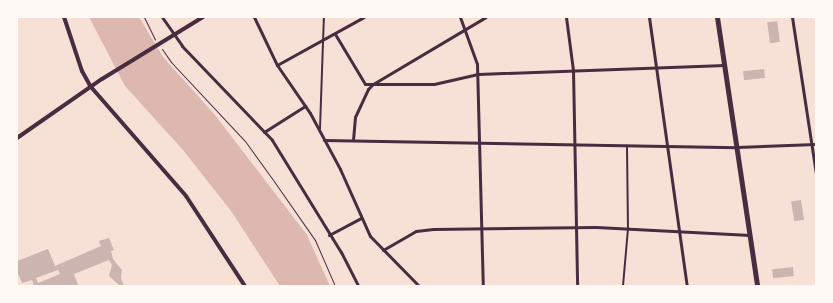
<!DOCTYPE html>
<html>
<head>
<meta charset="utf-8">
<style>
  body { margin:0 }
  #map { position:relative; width:833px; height:303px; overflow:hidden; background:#f7e1d7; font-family:Cabin,sans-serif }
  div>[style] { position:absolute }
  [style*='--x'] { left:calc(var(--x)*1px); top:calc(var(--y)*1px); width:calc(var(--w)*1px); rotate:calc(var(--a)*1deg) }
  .water>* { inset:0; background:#dcb8b0 }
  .building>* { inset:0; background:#ccb4b1; transform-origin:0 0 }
  .path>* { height:1px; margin:-0.5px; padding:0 0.5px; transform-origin:0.5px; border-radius:0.5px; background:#4a2c40 }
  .service>* { height:1.5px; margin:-0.75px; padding:0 0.75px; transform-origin:0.75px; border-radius:0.75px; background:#4a2c40 }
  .minor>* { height:3px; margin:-1.5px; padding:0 1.5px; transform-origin:1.5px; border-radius:1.5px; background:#4a2c40 }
  .tertiary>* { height:4px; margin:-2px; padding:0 2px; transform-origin:2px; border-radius:2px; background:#4a2c40 }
  .primary>* { height:5px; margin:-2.5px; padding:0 2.5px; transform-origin:2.5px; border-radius:2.5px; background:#4a2c40 }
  span { translate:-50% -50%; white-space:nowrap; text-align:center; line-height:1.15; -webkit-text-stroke:3px #fffaf5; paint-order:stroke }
  .frame { position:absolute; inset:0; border:18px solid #fffaf5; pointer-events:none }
</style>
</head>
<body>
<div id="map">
  <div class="water">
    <div style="clip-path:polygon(89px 17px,139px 17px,163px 57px,215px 115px,307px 235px,330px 286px,280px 286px,231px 211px,183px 150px,125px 86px)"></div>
  </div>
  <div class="building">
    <div style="left:777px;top:21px;width:21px;height:10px;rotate:82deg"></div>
    <div style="left:764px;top:69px;width:9px;height:21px;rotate:84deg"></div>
    <div style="left:801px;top:200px;width:20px;height:10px;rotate:81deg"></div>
    <div style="clip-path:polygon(evenodd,109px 238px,114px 250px,111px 251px,113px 259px,122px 270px,121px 278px,124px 286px,120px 286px,109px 276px,112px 265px,109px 260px,74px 274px,78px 285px,75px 286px,34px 286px,32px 280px,22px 283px,17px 271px,17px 261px,48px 249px,55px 266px,101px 246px,99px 241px,109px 238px,58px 270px,60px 274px,38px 283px,36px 278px,58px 270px)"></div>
    <div style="left:793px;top:267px;width:9px;height:21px;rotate:84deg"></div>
  </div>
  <div class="path">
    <div style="--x:144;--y:17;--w:25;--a:64"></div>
    <div style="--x:162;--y:49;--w:16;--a:55"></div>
    <div style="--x:171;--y:62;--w:108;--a:46.9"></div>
    <div style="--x:245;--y:141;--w:44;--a:54.2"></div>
    <div style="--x:271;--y:177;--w:77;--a:55.1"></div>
    <div style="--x:315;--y:240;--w:50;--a:66.5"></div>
  </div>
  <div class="service">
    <div style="--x:320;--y:129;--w:112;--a:-88"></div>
    <div style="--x:623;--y:286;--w:57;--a:-85"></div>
    <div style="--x:628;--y:229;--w:83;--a:-90.7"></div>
  </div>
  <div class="minor">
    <div style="--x:162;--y:17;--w:35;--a:55"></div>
    <div style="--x:182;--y:46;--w:130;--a:46.2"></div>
    <div style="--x:272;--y:140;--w:132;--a:58.4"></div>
    <div style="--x:341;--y:252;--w:38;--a:63"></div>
    <div style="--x:254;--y:17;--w:53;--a:64.4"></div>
    <div style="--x:277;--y:65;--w:58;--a:55.5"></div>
    <div style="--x:310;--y:113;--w:64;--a:61.8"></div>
    <div style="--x:340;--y:169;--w:73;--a:65.9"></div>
    <div style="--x:370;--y:236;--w:70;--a:45.6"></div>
    <div style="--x:460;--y:17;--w:50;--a:70.1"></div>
    <div style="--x:477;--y:64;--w:222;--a:88.5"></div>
    <div style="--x:566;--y:17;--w:53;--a:82.5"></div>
    <div style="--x:573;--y:70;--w:216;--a:88.9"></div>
    <div style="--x:649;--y:17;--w:272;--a:82"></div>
    <div style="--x:792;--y:17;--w:159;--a:81.3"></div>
    <div style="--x:335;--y:34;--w:58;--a:59"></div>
    <div style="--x:365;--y:84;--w:69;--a:0"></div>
    <div style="--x:434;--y:84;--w:45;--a:-12.8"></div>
    <div style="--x:478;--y:74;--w:247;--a:-2.1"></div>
    <div style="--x:277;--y:65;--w:99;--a:-28.9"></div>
    <div style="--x:264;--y:132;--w:49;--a:-32.4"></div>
    <div style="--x:324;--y:140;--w:413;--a:1"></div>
    <div style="--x:737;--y:147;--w:79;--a:-2.2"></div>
    <div style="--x:353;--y:140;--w:23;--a:-85"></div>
    <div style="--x:355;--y:117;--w:31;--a:-65"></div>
    <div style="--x:368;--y:89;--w:7;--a:-45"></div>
    <div style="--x:373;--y:84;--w:131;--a:-30.7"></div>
    <div style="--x:329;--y:235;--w:36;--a:-28"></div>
    <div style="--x:383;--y:250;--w:38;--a:-30"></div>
    <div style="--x:416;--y:231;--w:17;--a:-7"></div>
    <div style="--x:433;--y:229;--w:163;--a:-0.7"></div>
    <div style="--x:596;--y:227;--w:154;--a:3"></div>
  </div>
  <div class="tertiary">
    <div style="--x:64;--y:17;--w:57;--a:71.6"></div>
    <div style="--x:82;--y:71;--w:18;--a:61"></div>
    <div style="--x:91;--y:87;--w:145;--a:48.9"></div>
    <div style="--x:186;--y:196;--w:108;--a:56.8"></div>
    <div style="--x:17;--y:138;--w:103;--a:-34.8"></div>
    <div style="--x:102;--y:79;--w:119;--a:-31.5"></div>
  </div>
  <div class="primary">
    <div style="--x:717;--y:17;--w:272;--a:81.5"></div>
  </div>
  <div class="frame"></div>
</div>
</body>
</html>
